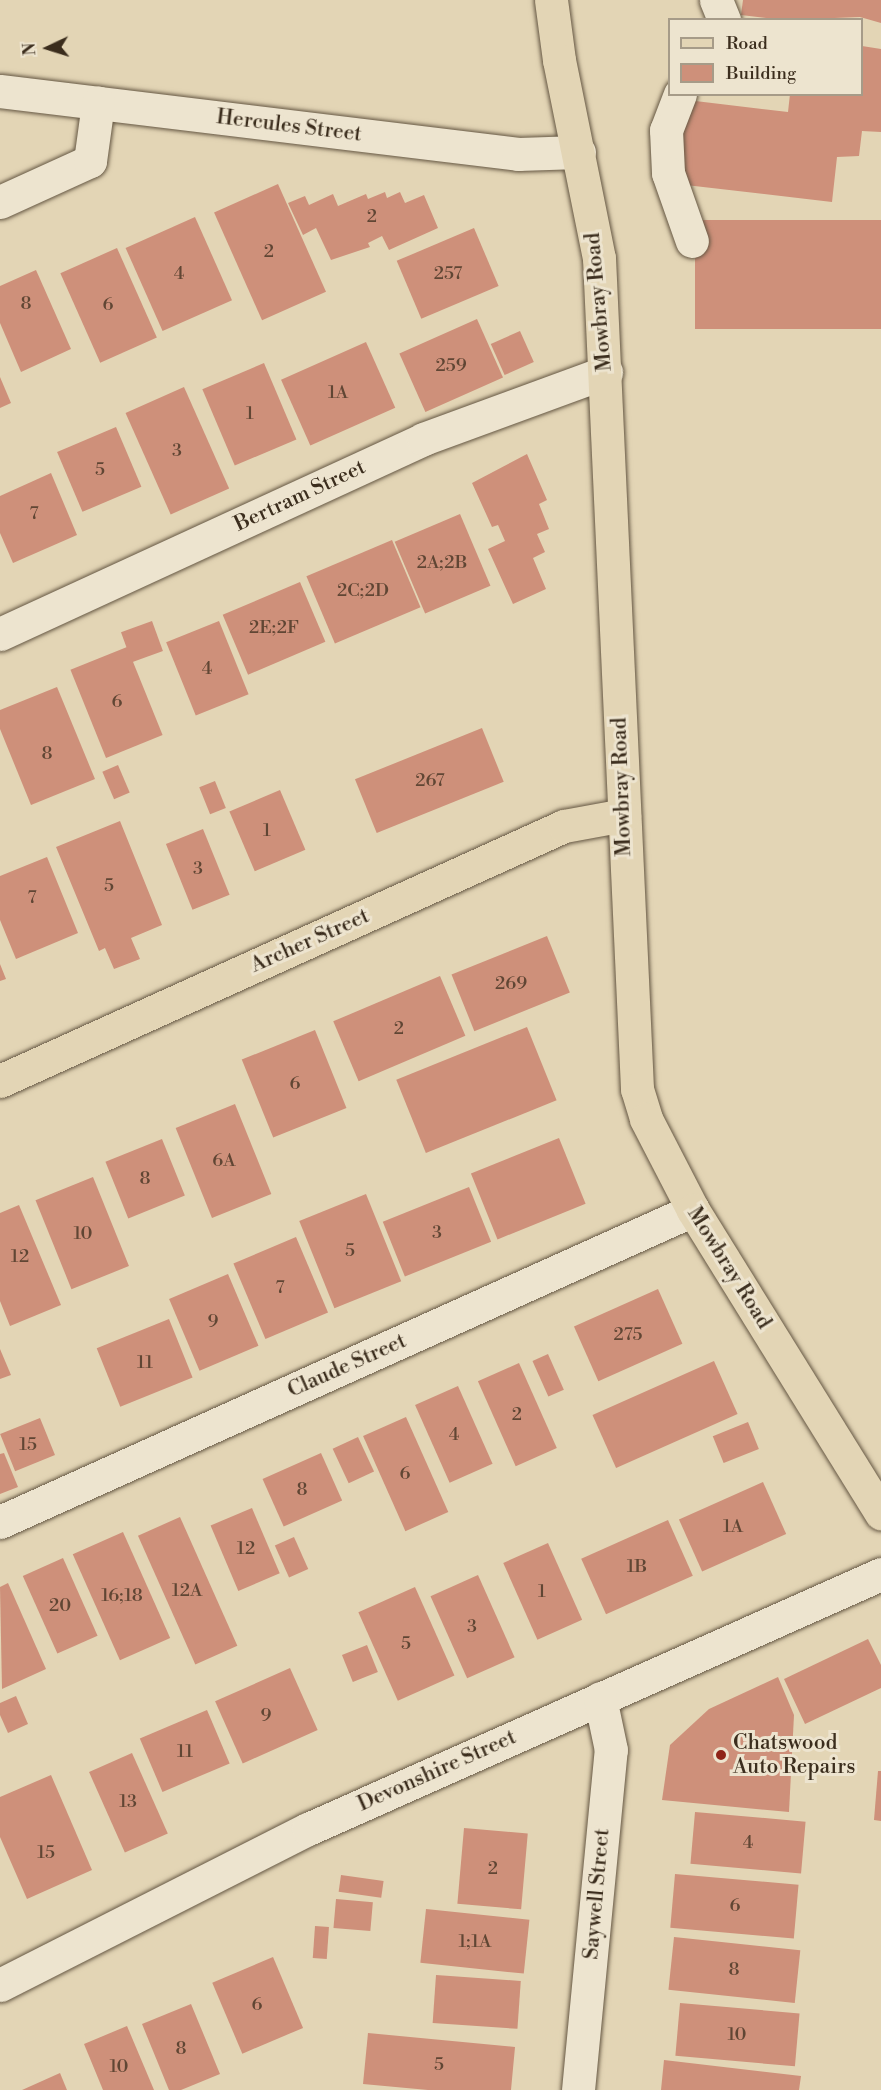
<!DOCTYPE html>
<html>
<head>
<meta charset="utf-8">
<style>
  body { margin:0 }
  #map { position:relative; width:881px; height:2090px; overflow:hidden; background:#e3d5b5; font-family:"Libre Bodoni",serif }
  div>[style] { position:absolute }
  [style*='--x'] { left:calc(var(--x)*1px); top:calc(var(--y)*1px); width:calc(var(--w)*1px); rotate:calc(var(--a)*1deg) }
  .building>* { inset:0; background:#ce907a; transform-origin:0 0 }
  .roads { filter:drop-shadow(0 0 2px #655743) drop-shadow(0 0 2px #655743) }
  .minor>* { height:33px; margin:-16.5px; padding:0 16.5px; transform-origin:16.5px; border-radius:16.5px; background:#ede4cf }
  .major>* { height:33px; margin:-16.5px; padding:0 16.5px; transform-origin:16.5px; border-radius:16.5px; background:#e3d5b5 }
  .dots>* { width:16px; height:16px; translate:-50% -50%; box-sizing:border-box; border:3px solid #ede4cf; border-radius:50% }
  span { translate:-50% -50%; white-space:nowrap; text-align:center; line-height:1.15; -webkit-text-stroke:6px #ede4cf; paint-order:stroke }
  .number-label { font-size:18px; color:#604634 }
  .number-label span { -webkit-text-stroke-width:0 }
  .street-label { font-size:21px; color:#3b2d1d }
  .poi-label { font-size:21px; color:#3b2d1d }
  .left { translate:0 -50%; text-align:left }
  .legend { position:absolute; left:668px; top:18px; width:195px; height:78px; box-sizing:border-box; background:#ede4cf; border:2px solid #a69b88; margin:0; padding:8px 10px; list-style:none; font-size:18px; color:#3b2d1d }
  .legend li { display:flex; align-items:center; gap:12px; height:30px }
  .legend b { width:30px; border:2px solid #a69b88 }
  .north { position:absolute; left:18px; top:18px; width:60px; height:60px; -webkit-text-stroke:4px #ede4cf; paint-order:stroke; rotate:266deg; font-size:16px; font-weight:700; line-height:24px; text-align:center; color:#3b2d1d }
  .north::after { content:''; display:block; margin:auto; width:21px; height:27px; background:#3b2d1d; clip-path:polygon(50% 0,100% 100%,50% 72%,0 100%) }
</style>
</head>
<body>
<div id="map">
  <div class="building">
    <div style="clip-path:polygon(743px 0,881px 0,881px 23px,860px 17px,783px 20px,741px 15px)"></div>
    <div style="clip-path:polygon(862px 46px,881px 49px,881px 132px,862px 131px,859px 156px,837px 157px,832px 202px,677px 184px,687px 100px,788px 112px,790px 94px,862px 94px)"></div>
    <div style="left:278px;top:184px;width:118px;height:70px;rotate:66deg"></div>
    <div style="clip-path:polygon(385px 192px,387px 198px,400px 192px,405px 203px,424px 195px,438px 228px,389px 250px,382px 236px,368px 243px,370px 247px,331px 260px,316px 228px,303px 235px,288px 203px,305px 196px,309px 205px,333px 194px,338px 206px,366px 194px,368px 199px)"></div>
    <div style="left:195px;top:217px;width:91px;height:76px;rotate:66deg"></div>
    <div style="left:881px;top:220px;width:109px;height:186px;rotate:90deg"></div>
    <div style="left:474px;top:228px;width:63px;height:84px;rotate:67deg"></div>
    <div style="left:117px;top:248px;width:98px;height:62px;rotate:66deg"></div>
    <div style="clip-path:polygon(36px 270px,71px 349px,21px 372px,0 323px,0 286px)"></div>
    <div style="left:477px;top:319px;width:64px;height:85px;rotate:66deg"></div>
    <div style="left:520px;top:331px;width:34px;height:32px;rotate:66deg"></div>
    <div style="left:366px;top:342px;width:72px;height:93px;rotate:66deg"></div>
    <div style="left:264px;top:363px;width:83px;height:67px;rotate:67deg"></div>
    <div style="clip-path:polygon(0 377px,11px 403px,0 408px)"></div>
    <div style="left:184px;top:387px;width:111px;height:64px;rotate:66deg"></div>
    <div style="left:116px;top:427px;width:65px;height:64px;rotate:67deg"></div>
    <div style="clip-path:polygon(527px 454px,547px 500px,539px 504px,549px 529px,537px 534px,545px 552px,533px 558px,546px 589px,513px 604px,488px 549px,505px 541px,498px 525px,492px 527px,472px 483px)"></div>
    <div style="clip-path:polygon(51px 473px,77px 535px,13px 563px,0 533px,0 496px)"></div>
    <div style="left:460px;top:514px;width:78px;height:71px;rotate:67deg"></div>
    <div style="left:392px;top:540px;width:73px;height:93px;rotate:67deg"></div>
    <div style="left:300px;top:582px;width:65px;height:84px;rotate:67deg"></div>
    <div style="left:152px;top:621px;width:32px;height:33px;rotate:70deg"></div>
    <div style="left:219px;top:621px;width:79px;height:57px;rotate:68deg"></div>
    <div style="left:127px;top:647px;width:95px;height:61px;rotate:68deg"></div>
    <div style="clip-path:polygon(57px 687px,95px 779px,31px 805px,0 729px,0 710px)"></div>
    <div style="left:482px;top:728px;width:58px;height:137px;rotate:68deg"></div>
    <div style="left:118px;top:765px;width:30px;height:17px;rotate:67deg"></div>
    <div style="left:215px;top:781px;width:29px;height:17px;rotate:68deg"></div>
    <div style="left:280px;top:790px;width:65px;height:55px;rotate:67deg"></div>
    <div style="clip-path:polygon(120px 821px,162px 925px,131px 938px,140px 959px,114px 969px,105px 948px,99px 951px,56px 847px)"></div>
    <div style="left:203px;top:829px;width:71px;height:40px;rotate:68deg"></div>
    <div style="clip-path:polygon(47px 857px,78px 933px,16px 959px,0 920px,0 876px)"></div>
    <div style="left:547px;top:936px;width:61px;height:103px;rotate:68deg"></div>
    <div style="clip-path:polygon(0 964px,6px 979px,0 981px)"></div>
    <div style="left:440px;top:976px;width:65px;height:116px;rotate:67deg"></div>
    <div style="left:527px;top:1027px;width:79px;height:141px;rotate:68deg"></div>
    <div style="left:315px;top:1030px;width:84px;height:79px;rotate:68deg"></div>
    <div style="left:235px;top:1104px;width:97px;height:64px;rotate:68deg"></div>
    <div style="left:559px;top:1138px;width:71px;height:95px;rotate:68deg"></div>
    <div style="left:162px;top:1139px;width:61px;height:61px;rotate:68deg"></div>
    <div style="left:93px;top:1177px;width:96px;height:62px;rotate:68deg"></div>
    <div style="left:469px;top:1187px;width:59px;height:93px;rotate:68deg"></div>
    <div style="left:366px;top:1194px;width:94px;height:72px;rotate:68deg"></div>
    <div style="clip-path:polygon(19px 1205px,61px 1305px,10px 1326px,0 1301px,0 1213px)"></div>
    <div style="left:296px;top:1237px;width:82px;height:68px;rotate:67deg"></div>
    <div style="left:228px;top:1274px;width:78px;height:64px;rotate:67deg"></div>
    <div style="left:658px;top:1289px;width:60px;height:92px;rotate:66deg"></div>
    <div style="left:169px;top:1319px;width:63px;height:78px;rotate:68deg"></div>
    <div style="clip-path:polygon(0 1349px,11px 1375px,0 1379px)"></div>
    <div style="left:548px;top:1354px;width:39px;height:17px;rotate:66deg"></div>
    <div style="left:714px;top:1361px;width:58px;height:133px;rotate:66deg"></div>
    <div style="left:519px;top:1363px;width:93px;height:45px;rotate:66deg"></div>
    <div style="left:458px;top:1386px;width:85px;height:47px;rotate:66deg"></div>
    <div style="left:406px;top:1417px;width:104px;height:47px;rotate:66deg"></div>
    <div style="left:40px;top:1418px;width:40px;height:43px;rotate:68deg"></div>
    <div style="left:748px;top:1422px;width:29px;height:38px;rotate:68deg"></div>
    <div style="left:358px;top:1437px;width:38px;height:28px;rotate:65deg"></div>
    <div style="clip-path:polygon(4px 1453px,18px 1487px,0 1494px,0 1454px)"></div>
    <div style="left:321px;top:1453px;width:52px;height:64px;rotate:66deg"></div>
    <div style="left:763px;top:1482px;width:57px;height:92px;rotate:66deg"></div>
    <div style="left:252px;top:1508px;width:71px;height:45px;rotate:67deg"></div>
    <div style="left:180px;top:1517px;width:141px;height:46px;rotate:66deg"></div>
    <div style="left:668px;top:1520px;width:61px;height:95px;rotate:66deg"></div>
    <div style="left:123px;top:1532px;width:116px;height:55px;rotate:66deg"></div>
    <div style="left:294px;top:1537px;width:35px;height:21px;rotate:66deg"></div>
    <div style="left:548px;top:1543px;width:84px;height:49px;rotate:66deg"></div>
    <div style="left:63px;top:1558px;width:85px;height:44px;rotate:66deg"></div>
    <div style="left:478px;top:1575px;width:90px;height:52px;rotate:66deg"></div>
    <div style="clip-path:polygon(8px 1583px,46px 1669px,2px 1689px,0 1587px)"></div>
    <div style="left:415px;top:1587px;width:97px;height:62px;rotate:66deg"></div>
    <div style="clip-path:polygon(868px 1639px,881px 1665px,881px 1688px,805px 1724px,784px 1679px)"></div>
    <div style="left:367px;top:1645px;width:29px;height:27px;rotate:68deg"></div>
    <div style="left:290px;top:1668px;width:68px;height:82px;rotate:66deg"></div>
    <div style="clip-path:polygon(778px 1677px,794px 1715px,789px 1812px,662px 1800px,670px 1745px,709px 1709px)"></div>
    <div style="clip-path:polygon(16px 1696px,28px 1724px,8px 1733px,0 1715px,0 1703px)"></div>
    <div style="left:207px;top:1710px;width:58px;height:73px;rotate:67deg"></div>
    <div style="left:132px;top:1753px;width:88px;height:47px;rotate:66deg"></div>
    <div style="clip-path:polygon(878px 1771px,881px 1771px,881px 1821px,874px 1820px)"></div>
    <div style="clip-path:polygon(51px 1775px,92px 1870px,27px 1899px,0 1837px,0 1797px)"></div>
    <div style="left:695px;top:1812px;width:111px;height:52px;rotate:5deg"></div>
    <div style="left:464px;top:1828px;width:64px;height:76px;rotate:5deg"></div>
    <div style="left:675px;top:1874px;width:124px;height:54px;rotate:5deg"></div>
    <div style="left:341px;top:1875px;width:43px;height:17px;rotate:8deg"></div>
    <div style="left:336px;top:1899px;width:37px;height:29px;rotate:5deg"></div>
    <div style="left:426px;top:1909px;width:104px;height:54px;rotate:6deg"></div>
    <div style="left:315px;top:1926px;width:14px;height:32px;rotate:4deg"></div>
    <div style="left:674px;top:1937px;width:127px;height:53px;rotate:6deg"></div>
    <div style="left:273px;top:1957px;width:77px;height:66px;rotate:67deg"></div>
    <div style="left:436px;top:1975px;width:85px;height:48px;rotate:4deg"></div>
    <div style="left:680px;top:2003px;width:120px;height:53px;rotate:5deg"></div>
    <div style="clip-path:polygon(191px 2004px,220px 2074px,181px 2090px,169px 2090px,142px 2024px)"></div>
    <div style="clip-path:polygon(127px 2026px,154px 2090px,103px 2090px,84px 2044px)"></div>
    <div style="clip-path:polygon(368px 2033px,515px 2047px,511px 2090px,428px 2090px,363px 2084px)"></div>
    <div style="clip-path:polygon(664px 2060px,801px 2076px,799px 2090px,661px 2090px)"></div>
    <div style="clip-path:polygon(60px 2073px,67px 2090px,22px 2090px)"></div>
  </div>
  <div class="roads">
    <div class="minor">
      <div style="--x:716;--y:0;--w:22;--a:68"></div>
      <div style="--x:0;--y:91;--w:522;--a:6.93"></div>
      <div style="--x:518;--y:154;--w:61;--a:-1.9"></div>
      <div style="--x:680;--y:94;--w:39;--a:111"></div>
      <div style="--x:666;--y:130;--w:43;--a:87.3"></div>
      <div style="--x:668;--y:173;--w:72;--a:70.6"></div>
      <div style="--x:0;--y:202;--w:99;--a:-24.5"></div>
      <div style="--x:90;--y:161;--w:59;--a:-82.1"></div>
      <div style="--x:0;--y:634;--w:466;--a:-24.7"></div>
      <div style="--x:423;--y:439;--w:195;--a:-20.1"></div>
      <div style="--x:0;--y:1522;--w:760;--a:-24.24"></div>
      <div style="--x:0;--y:1985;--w:345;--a:-26.9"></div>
      <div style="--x:308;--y:1829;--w:627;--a:-23.99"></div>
      <div style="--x:578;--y:2090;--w:342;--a:-84.5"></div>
      <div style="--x:611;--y:1750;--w:53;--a:-101.9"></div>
    </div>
    <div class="major">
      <div style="--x:551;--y:0;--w:61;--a:82.4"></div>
      <div style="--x:559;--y:60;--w:202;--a:78.6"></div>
      <div style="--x:599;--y:258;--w:832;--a:87.38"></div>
      <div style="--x:637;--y:1089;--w:31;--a:73"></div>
      <div style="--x:646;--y:1119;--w:102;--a:62.7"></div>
      <div style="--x:693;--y:1210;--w:357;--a:58.2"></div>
      <div style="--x:0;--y:1081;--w:619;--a:-24.33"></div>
      <div style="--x:564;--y:826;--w:61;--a:-10.4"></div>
    </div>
  </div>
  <div class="dots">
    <div style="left:721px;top:1755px;background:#8f2418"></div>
  </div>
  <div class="number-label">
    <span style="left:372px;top:217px">2</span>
    <span style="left:269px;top:252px">2</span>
    <span style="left:179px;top:274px">4</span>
    <span style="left:448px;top:274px">257</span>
    <span style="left:26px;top:304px">8</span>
    <span style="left:108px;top:305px">6</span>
    <span style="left:451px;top:366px">259</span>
    <span style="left:338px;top:393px">1A</span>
    <span style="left:250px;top:414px">1</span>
    <span style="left:177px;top:451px">3</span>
    <span style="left:100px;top:470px">5</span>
    <span style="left:34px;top:514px">7</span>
    <span style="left:442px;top:563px">2A;2B</span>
    <span style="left:363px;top:591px">2C;2D</span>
    <span style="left:274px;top:628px">2E;2F</span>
    <span style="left:207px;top:669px">4</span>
    <span style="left:117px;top:702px">6</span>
    <span style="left:47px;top:754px">8</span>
    <span style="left:430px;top:781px">267</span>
    <span style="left:267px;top:831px">1</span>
    <span style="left:198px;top:869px">3</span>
    <span style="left:109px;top:886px">5</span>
    <span style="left:32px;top:898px">7</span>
    <span style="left:511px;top:984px">269</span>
    <span style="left:399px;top:1029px">2</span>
    <span style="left:295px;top:1084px">6</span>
    <span style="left:224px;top:1161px">6A</span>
    <span style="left:145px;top:1179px">8</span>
    <span style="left:437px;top:1233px">3</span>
    <span style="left:83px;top:1234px">10</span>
    <span style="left:350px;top:1251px">5</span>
    <span style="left:20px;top:1257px">12</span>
    <span style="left:280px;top:1288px">7</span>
    <span style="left:213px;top:1322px">9</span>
    <span style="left:628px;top:1335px">275</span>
    <span style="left:145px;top:1363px">11</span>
    <span style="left:517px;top:1415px">2</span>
    <span style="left:454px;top:1435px">4</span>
    <span style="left:28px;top:1445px">15</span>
    <span style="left:405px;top:1474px">6</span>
    <span style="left:302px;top:1490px">8</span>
    <span style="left:733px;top:1527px">1A</span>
    <span style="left:246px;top:1549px">12</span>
    <span style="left:637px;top:1567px">1B</span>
    <span style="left:187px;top:1591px">12A</span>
    <span style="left:542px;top:1592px">1</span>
    <span style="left:122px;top:1596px">16;18</span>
    <span style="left:60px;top:1606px">20</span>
    <span style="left:472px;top:1627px">3</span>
    <span style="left:406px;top:1644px">5</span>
    <span style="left:266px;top:1716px">9</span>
    <span style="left:185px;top:1752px">11</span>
    <span style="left:128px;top:1802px">13</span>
    <span style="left:748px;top:1843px">4</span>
    <span style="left:46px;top:1853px">15</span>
    <span style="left:493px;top:1869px">2</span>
    <span style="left:735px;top:1906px">6</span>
    <span style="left:475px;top:1942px">1;1A</span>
    <span style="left:734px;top:1970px">8</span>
    <span style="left:257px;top:2005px">6</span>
    <span style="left:737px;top:2035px">10</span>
    <span style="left:181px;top:2049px">8</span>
    <span style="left:439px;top:2065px">5</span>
    <span style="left:119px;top:2067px">10</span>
  </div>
  <div class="street-label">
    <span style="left:289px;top:126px;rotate:7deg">Hercules Street</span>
    <span style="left:599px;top:302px;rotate:-95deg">Mowbray Road</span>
    <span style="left:300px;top:496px;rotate:-25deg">Bertram Street</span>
    <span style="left:622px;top:787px;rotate:-92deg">Mowbray Road</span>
    <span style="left:310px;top:941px;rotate:-24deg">Archer Street</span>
    <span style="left:729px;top:1268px;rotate:58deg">Mowbray Road</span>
    <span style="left:347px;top:1366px;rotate:-24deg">Claude Street</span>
    <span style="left:437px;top:1771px;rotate:-24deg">Devonshire Street</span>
    <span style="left:597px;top:1894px;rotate:-85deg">Saywell Street</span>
  </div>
  <div class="poi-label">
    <span class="left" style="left:733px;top:1755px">Chatswood<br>Auto Repairs</span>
  </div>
  <ul class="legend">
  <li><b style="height:8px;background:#e3d5b5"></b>Road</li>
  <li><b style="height:16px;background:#ce907a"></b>Building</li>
  </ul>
  <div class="north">N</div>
</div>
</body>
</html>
